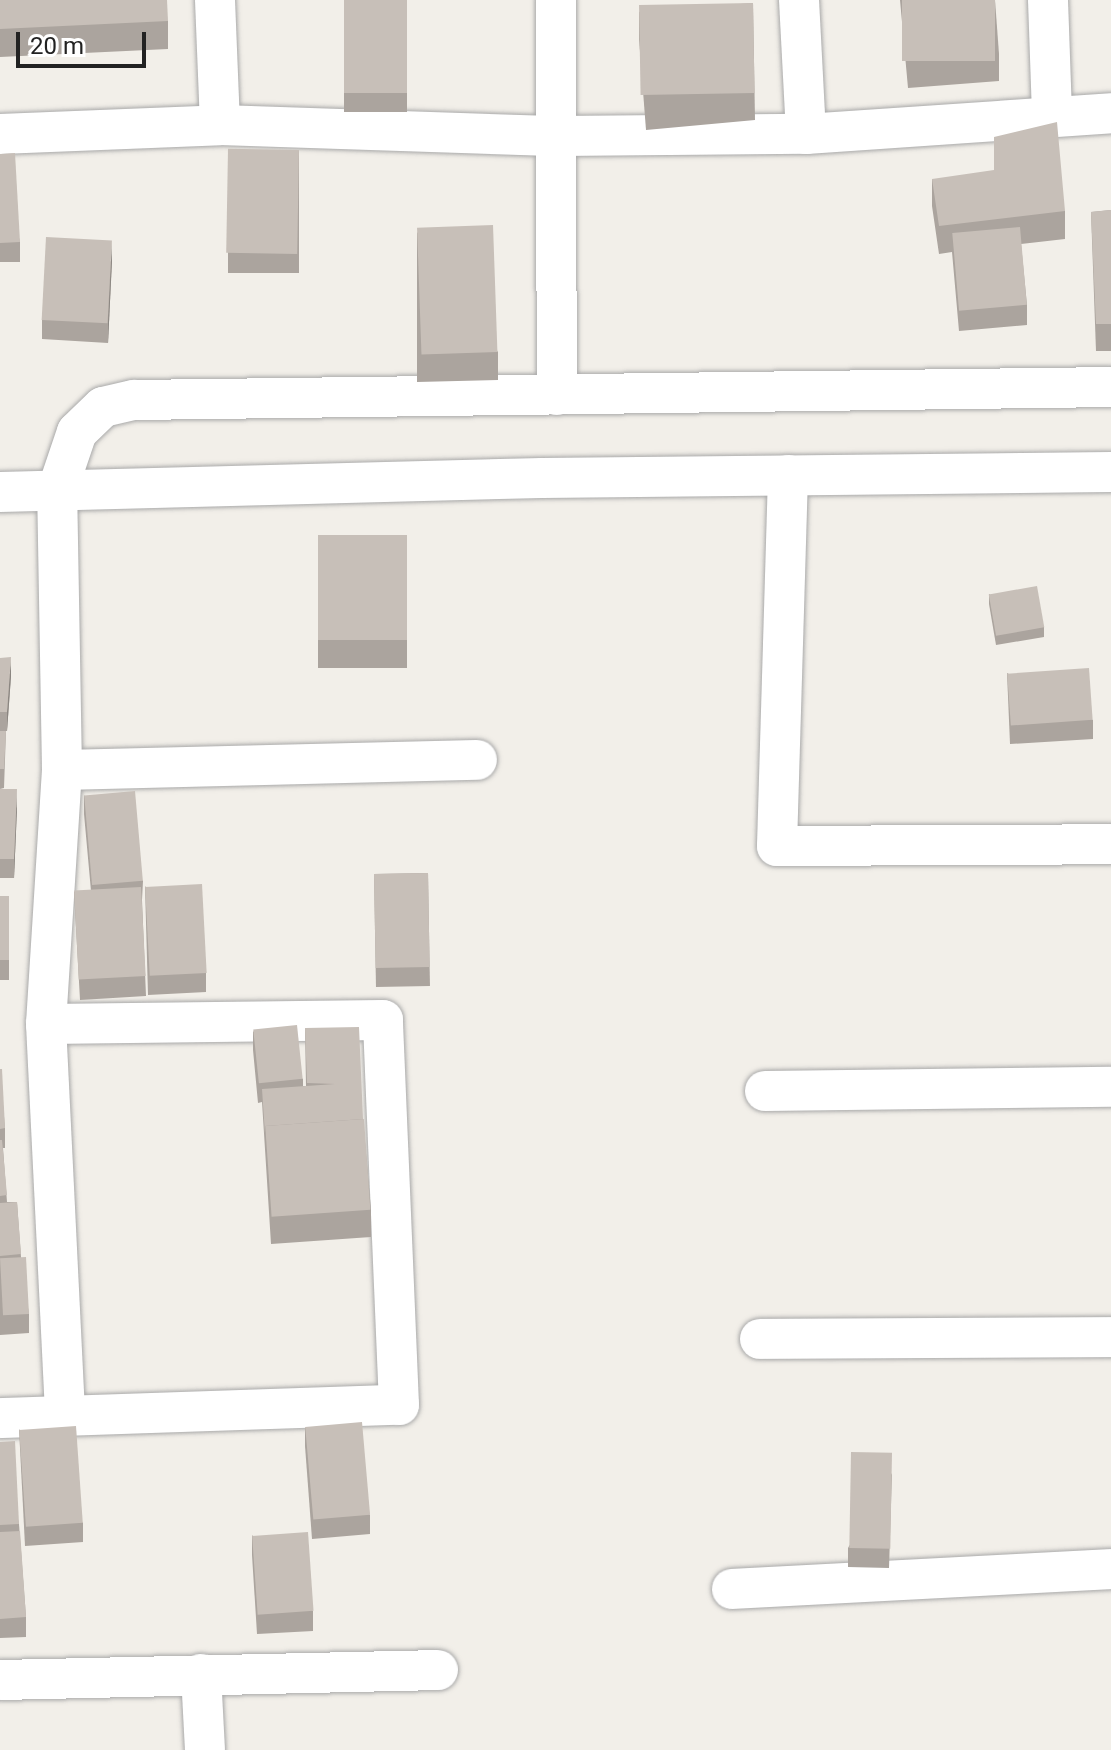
<!DOCTYPE html>
<html>
<head>
<meta charset="utf-8">
<style>
  body { margin:0 }
  #map { position:relative; width:1111px; height:1750px; overflow:hidden; background:#f2efe9; font-family:Roboto,sans-serif }
  div>[style] { position:absolute }
  [style*='--x'] { left:calc(var(--x)*1px); top:calc(var(--y)*1px); width:calc(var(--w)*1px); rotate:calc(var(--a)*1deg) }
  .roads { filter:drop-shadow(0 0 2px #a9a9a9) drop-shadow(0 0 2px #a9a9a9) }
  .minor>* { height:40px; margin:-20px; padding:0 20px; transform-origin:20px; border-radius:20px; background:#fff }
  .wall>* { inset:0; background:#aba49e; transform-origin:0 0 }
  .shaded-wall>* { inset:0; background:#8b8681 }
  .building>* { inset:0; background:#c7bfb8; transform-origin:0 0 }
  span { translate:-50% -50%; white-space:nowrap; text-align:center; line-height:1.15; -webkit-text-stroke:6px #fff; paint-order:stroke }
  .scale { position:absolute; left:16px; top:32px; width:130px; height:36px; box-sizing:border-box; border:4px solid #222; border-top:0; padding-left:10px; font-size:24px; line-height:28px; white-space:nowrap; color:#222; -webkit-text-stroke:6px #fff; paint-order:stroke }
</style>
</head>
<body>
<div id="map">
  <div class="roads">
    <div class="minor">
      <div style="--x:215;--y:0;--w:125;--a:87.7"></div>
      <div style="--x:556;--y:0;--w:395;--a:89.9"></div>
      <div style="--x:799;--y:0;--w:134;--a:87"></div>
      <div style="--x:1048;--y:0;--w:115;--a:88"></div>
      <div style="--x:0;--y:134;--w:220;--a:-2.3"></div>
      <div style="--x:220;--y:125;--w:339;--a:1.9"></div>
      <div style="--x:559;--y:136;--w:247;--a:-0.5"></div>
      <div style="--x:806;--y:134;--w:306;--a:-3.9"></div>
      <div style="--x:788;--y:475;--w:371;--a:91.7"></div>
      <div style="--x:777;--y:846;--w:334;--a:-0.3"></div>
      <div style="--x:0;--y:492;--w:542;--a:-1.48"></div>
      <div style="--x:542;--y:478;--w:569;--a:-0.6"></div>
      <div style="--x:62;--y:770;--w:415;--a:-1.4"></div>
      <div style="--x:46;--y:1024;--w:255;--a:-86.4"></div>
      <div style="--x:62;--y:770;--w:279;--a:-91"></div>
      <div style="--x:57;--y:491;--w:62;--a:-71.3"></div>
      <div style="--x:77;--y:432;--w:36;--a:-44"></div>
      <div style="--x:103;--y:407;--w:32;--a:-13"></div>
      <div style="--x:134;--y:400;--w:977;--a:-0.76"></div>
      <div style="--x:765;--y:1091;--w:346;--a:-0.7"></div>
      <div style="--x:760;--y:1339;--w:351;--a:-0.3"></div>
      <div style="--x:0;--y:1418;--w:399;--a:-1.9"></div>
      <div style="--x:399;--y:1405;--w:385;--a:-92.4"></div>
      <div style="--x:383;--y:1020;--w:337;--a:179.3"></div>
      <div style="--x:46;--y:1024;--w:391;--a:87.2"></div>
      <div style="--x:732;--y:1589;--w:380;--a:-3"></div>
      <div style="--x:201;--y:1674;--w:76;--a:87"></div>
      <div style="--x:0;--y:1680;--w:438;--a:-1.3"></div>
    </div>
  </div>
  <div class="wall">
    <div style="clip-path:polygon(0 0,168px 21px,168px 49px,0 57px)"></div>
    <div style="left:344px;top:0;width:63px;height:112px"></div>
    <div style="clip-path:polygon(900px 0,995px 0,999px 54px,999px 81px,908px 88px)"></div>
    <div style="clip-path:polygon(753px 3px,755px 120px,646px 130px,639px 39px,639px 12px)"></div>
    <div style="left:299px;top:150px;width:123px;height:71px;rotate:90deg"></div>
    <div style="clip-path:polygon(0 154px,20px 242px,20px 262px,0 262px)"></div>
    <div style="clip-path:polygon(932px 179px,1065px 211px,1065px 239px,1021px 244px,1027px 305px,1027px 325px,959px 331px,952px 252px,939px 254px,932px 206px)"></div>
    <div style="clip-path:polygon(1111px 210px,1111px 351px,1096px 351px,1091px 212px)"></div>
    <div style="clip-path:polygon(417px 232px,498px 352px,498px 380px,417px 382px)"></div>
    <div style="clip-path:polygon(112px 260px,108px 343px,42px 339px,42px 320px)"></div>
    <div style="left:407px;top:535px;width:133px;height:89px;rotate:90deg"></div>
    <div style="clip-path:polygon(989px 594px,1044px 627px,1044px 637px,996px 645px,989px 604px)"></div>
    <div style="clip-path:polygon(0 658px,11px 676px,7px 731px,6px 731px,4px 788px,0 789px)"></div>
    <div style="clip-path:polygon(1007px 673px,1093px 720px,1093px 739px,1010px 744px)"></div>
    <div style="clip-path:polygon(0 789px,17px 808px,14px 878px,0 878px)"></div>
    <div style="clip-path:polygon(84px 795px,143px 881px,142px 900px,146px 996px,80px 1000px,74px 892px,91px 891px,84px 814px)"></div>
    <div style="left:428px;top:873px;width:113px;height:54px;rotate:89deg"></div>
    <div style="clip-path:polygon(145px 886px,206px 973px,206px 992px,148px 995px)"></div>
    <div style="left:0;top:896px;width:9px;height:84px"></div>
    <div style="clip-path:polygon(305px 1028px,363px 1119px,371px 1210px,371px 1237px,271px 1244px,262px 1102px,258px 1103px,253px 1050px,253px 1031px,303px 1079px,303px 1086px,306px 1086px)"></div>
    <div style="clip-path:polygon(0 1069px,5px 1128px,5px 1148px,3px 1148px,7px 1202px,17px 1202px,21px 1257px,29px 1314px,29px 1333px,0 1335px)"></div>
    <div style="clip-path:polygon(305px 1427px,370px 1515px,370px 1534px,312px 1539px,305px 1446px)"></div>
    <div style="clip-path:polygon(19px 1429px,83px 1523px,83px 1542px,25px 1546px)"></div>
    <div style="clip-path:polygon(0 1442px,19px 1524px,26px 1617px,26px 1637px,0 1638px)"></div>
    <div style="clip-path:polygon(892px 1473px,889px 1568px,848px 1567px,848px 1548px)"></div>
    <div style="clip-path:polygon(252px 1535px,313px 1611px,313px 1631px,257px 1634px,252px 1555px)"></div>
  </div>
  <div class="shaded-wall">
    <div style="clip-path:polygon(112px 241px,112px 260px,108px 343px,108px 323px)"></div>
    <div style="clip-path:polygon(11px 657px,11px 676px,7px 731px,7px 712px)"></div>
    <div style="clip-path:polygon(17px 789px,17px 808px,14px 878px,14px 859px)"></div>
  </div>
  <div class="building">
    <div style="clip-path:polygon(0 0,167px 0,168px 21px,0 29px)"></div>
    <div style="left:344px;top:0;width:63px;height:93px"></div>
    <div style="left:902px;top:0;width:93px;height:61px"></div>
    <div style="left:753px;top:3px;width:90px;height:114px;rotate:89deg"></div>
    <div style="clip-path:polygon(1057px 122px,1065px 211px,939px 226px,932px 179px,994px 170px,994px 137px)"></div>
    <div style="left:299px;top:150px;width:104px;height:71px;rotate:91deg"></div>
    <div style="clip-path:polygon(15px 153px,20px 242px,0 243px,0 154px)"></div>
    <div style="clip-path:polygon(1111px 210px,1111px 324px,1096px 324px,1091px 212px)"></div>
    <div style="left:493px;top:225px;width:127px;height:76px;rotate:88deg"></div>
    <div style="left:1020px;top:227px;width:78px;height:68px;rotate:85deg"></div>
    <div style="left:46px;top:237px;width:66px;height:83px;rotate:3deg"></div>
    <div style="left:407px;top:535px;width:105px;height:89px;rotate:90deg"></div>
    <div style="left:1037px;top:586px;width:42px;height:49px;rotate:80deg"></div>
    <div style="clip-path:polygon(11px 657px,7px 712px,0 712px,0 658px)"></div>
    <div style="left:1089px;top:668px;width:52px;height:82px;rotate:86deg"></div>
    <div style="clip-path:polygon(0 731px,6px 731px,4px 769px,0 769px)"></div>
    <div style="clip-path:polygon(0 789px,17px 789px,14px 859px,0 859px)"></div>
    <div style="left:135px;top:791px;width:90px;height:51px;rotate:85deg"></div>
    <div style="left:428px;top:873px;width:94px;height:54px;rotate:89deg"></div>
    <div style="left:202px;top:884px;width:89px;height:57px;rotate:87deg"></div>
    <div style="left:141px;top:887px;width:89px;height:67px;rotate:87deg"></div>
    <div style="left:0;top:896px;width:9px;height:64px"></div>
    <div style="left:297px;top:1025px;width:54px;height:44px;rotate:84deg"></div>
    <div style="clip-path:polygon(359px 1027px,363px 1119px,265px 1126px,265px 1134px,262px 1089px,335px 1084px,307px 1083px,305px 1028px)"></div>
    <div style="clip-path:polygon(0 1069px,2px 1069px,5px 1128px,0 1129px)"></div>
    <div style="left:364px;top:1119px;width:91px;height:99px;rotate:86deg"></div>
    <div style="clip-path:polygon(0 1140px,2px 1140px,7px 1195px,0 1196px)"></div>
    <div style="clip-path:polygon(17px 1202px,21px 1254px,0 1256px,0 1203px)"></div>
    <div style="left:26px;top:1257px;width:57px;height:26px;rotate:87deg"></div>
    <div style="left:362px;top:1422px;width:93px;height:57px;rotate:85deg"></div>
    <div style="left:76px;top:1426px;width:97px;height:57px;rotate:86deg"></div>
    <div style="clip-path:polygon(15px 1441px,19px 1524px,0 1525px,0 1442px)"></div>
    <div style="left:851px;top:1452px;width:41px;height:96px;rotate:1deg"></div>
    <div style="clip-path:polygon(20px 1531px,26px 1617px,0 1619px,0 1532px)"></div>
    <div style="left:308px;top:1532px;width:79px;height:56px;rotate:86deg"></div>
  </div>
  <div class="scale">20 m</div>
</div>
</body>
</html>
